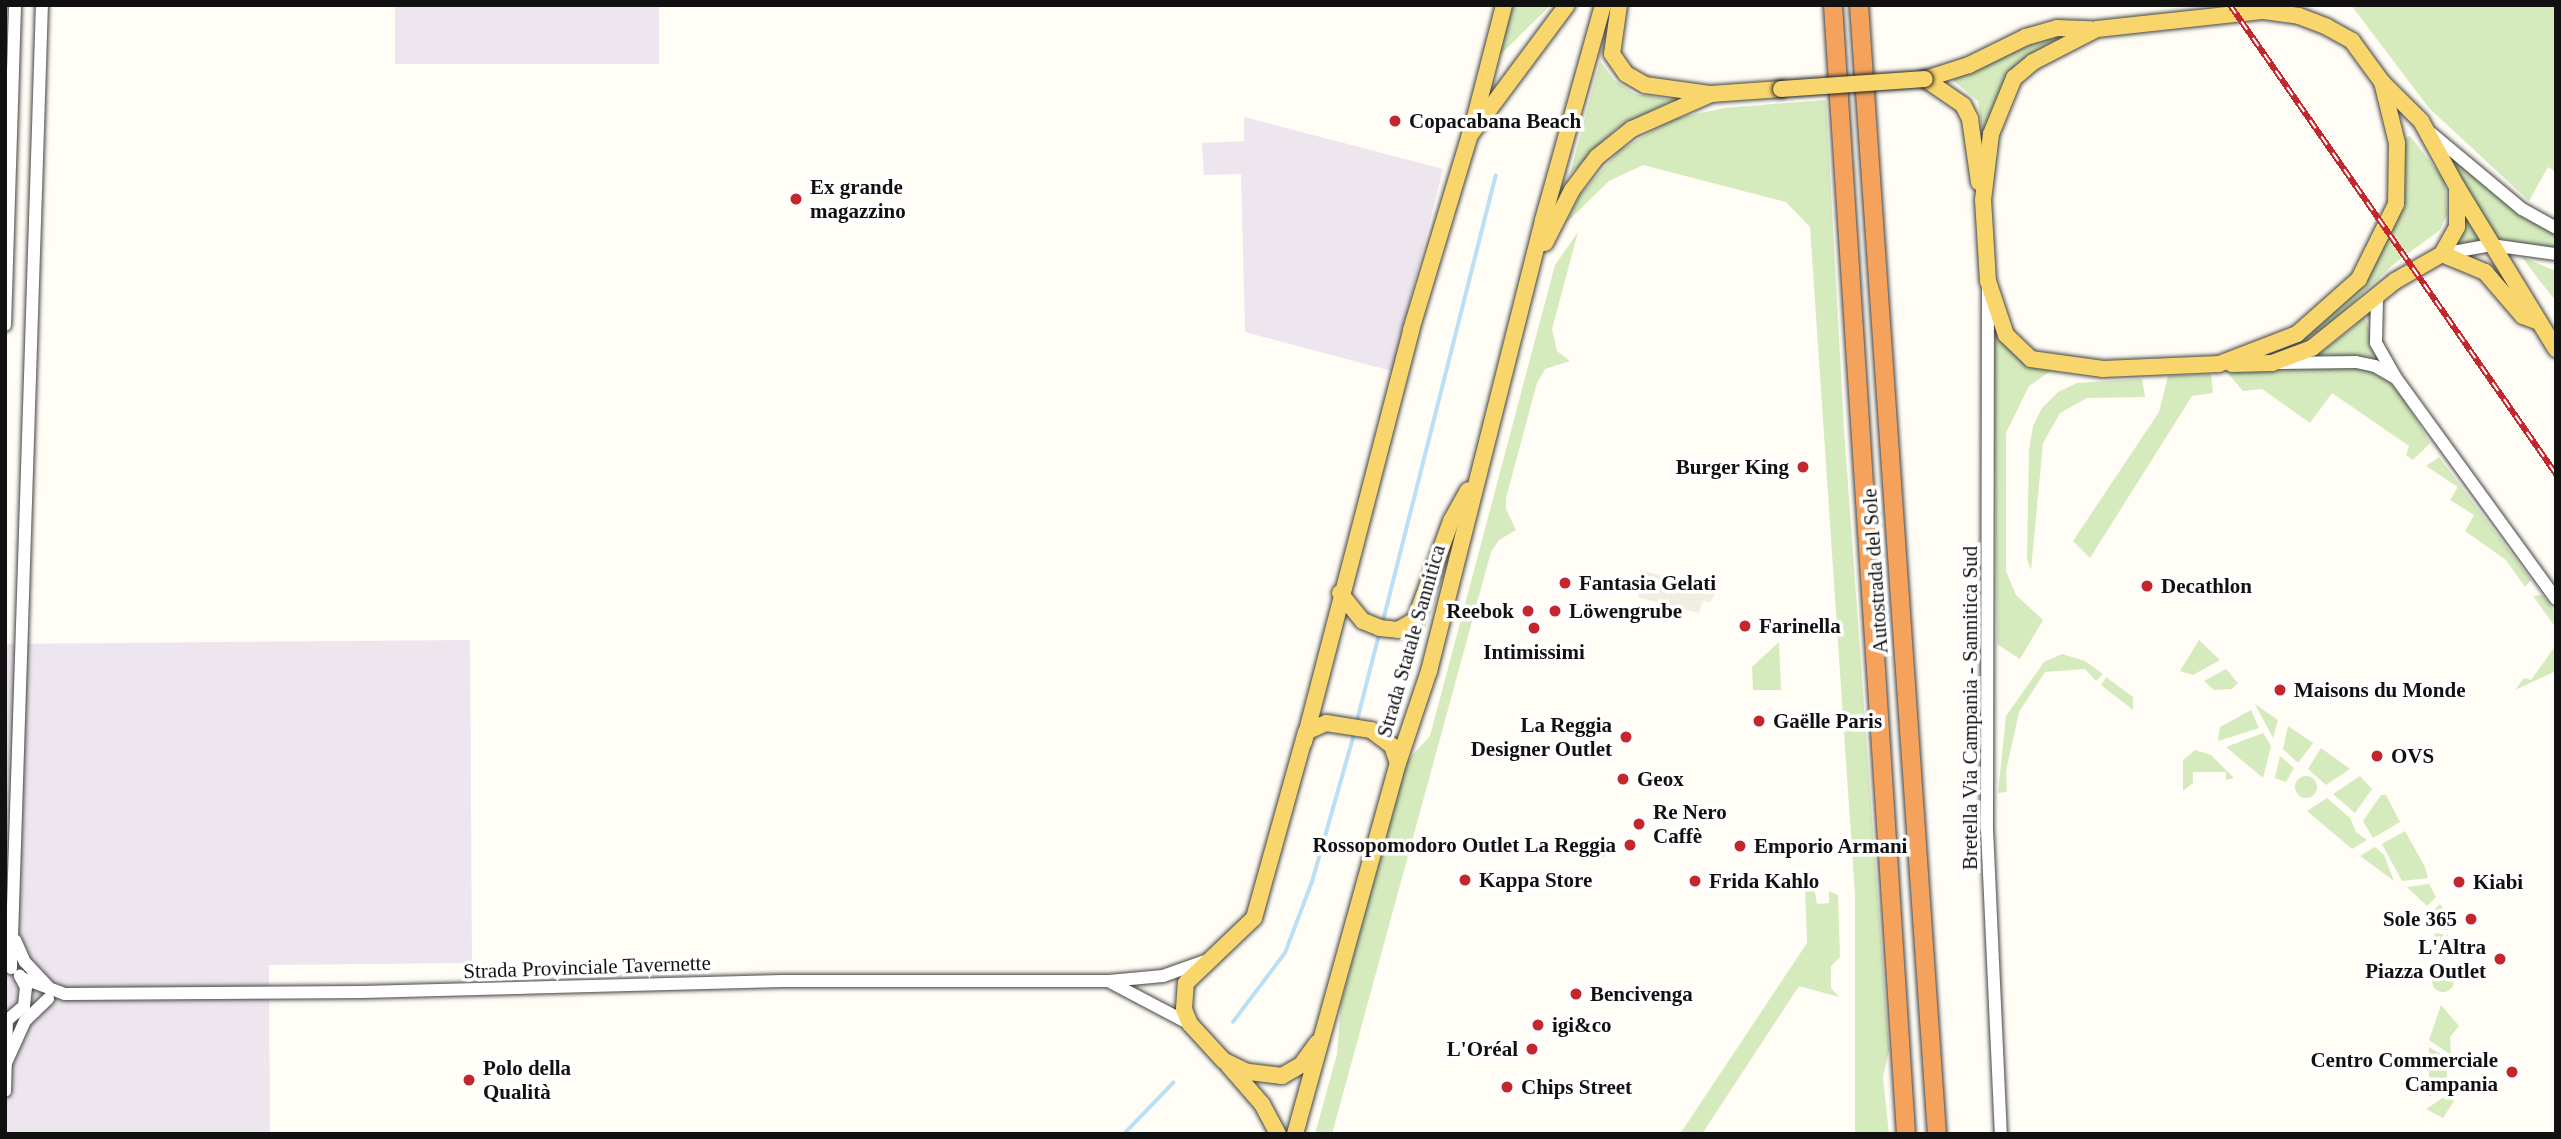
<!DOCTYPE html>
<html>
<head>
<meta charset="utf-8">
<style>
  body { margin:0 }
  #map { position:relative; width:2561px; height:1139px; overflow:hidden; background:#fffdf5; font-family:Georgia,serif }
  div>[style] { position:absolute }
  [style*='--x'] { left:calc(var(--x)*1px); top:calc(var(--y)*1px); width:calc(var(--w)*1px); rotate:calc(var(--a)*1deg) }
  .industrial>* { inset:0; background:#eee6ef; transform-origin:0 0 }
  .green>* { inset:0; background:#d5ebbd }
  .round { border-radius:50% }
  .plaza>* { inset:0; background:#f1ede2 }
  .water>* { inset:0; background:#b9e0f7 }
  .stream>* { height:3.5px; margin:-1.75px; padding:0 1.75px; transform-origin:1.75px; border-radius:1.75px; background:#b9e0f7 }
  .roads { filter:drop-shadow(0 0 2px #444) drop-shadow(0 0 2px #444) }
  .minor>* { height:12px; margin:-6px; padding:0 6px; transform-origin:6px; border-radius:6px; background:#fff }
  .major>* { height:16px; margin:-8px; padding:0 8px; transform-origin:8px; border-radius:8px; background:#f9d66b }
  .highway>* { height:18px; margin:-9px; padding:0 9px; transform-origin:9px; border-radius:9px; background:#f5a25d }
  .rail>* { height:6px; margin-top:-3px; transform-origin:0; background:repeating-linear-gradient(90deg,#fff 0 10px,#c4262e 0 20px); box-sizing:border-box; border-block:2px solid #c4262e }
  .bridges { filter:drop-shadow(0 0 2px #222) drop-shadow(0 0 2px #222) }
  .major-bridge>* { height:16px; margin:-8px; padding:0 8px; transform-origin:8px; border-radius:8px; background:#f9d66b }
  .dots>* { width:19px; height:19px; translate:-50% -50%; box-sizing:border-box; border:4px solid #fff; border-radius:50% }
  span { translate:-50% -50%; white-space:nowrap; text-align:center; line-height:1.15; -webkit-text-stroke:7px #fff; paint-order:stroke }
  .poi-label { font-size:21px; color:#111; font-weight:700 }
  .left { translate:0 -50%; text-align:left }
  .right { translate:-100% -50%; text-align:right }
  .street-label { font-size:21px; color:#111 }
  .frame { position:absolute; inset:0; border:7px solid #111; pointer-events:none }
</style>
</head>
<body>
<div id="map">
  <div class="industrial">
    <div style="left:395px;top:5px;width:264px;height:59px"></div>
    <div style="clip-path:polygon(1244px 117px,1443px 169px,1392px 371px,1245px 332px,1241px 174px,1204px 175px,1202px 143px,1244px 141px)"></div>
    <div style="clip-path:polygon(470px 640px,472px 963px,269px 965px,270px 1134px,5px 1134px,5px 644px)"></div>
  </div>
  <div class="green">
    <div style="clip-path:polygon(1513px 5px,1551px 5px,1498px 57px)"></div>
    <div style="clip-path:polygon(2351px 5px,2556px 5px,2556px 172px,2548px 167px,2529px 201px,2429px 108px)"></div>
    <div style="clip-path:polygon(2064px 36px,2038px 50px,2009px 76px,1991px 113px,1986px 153px,1978px 101px,1949px 77px,2017px 47px)"></div>
    <div style="clip-path:polygon(1600px 61px,1614px 80px,1635px 94px,1674px 100px,1617px 128px,1570px 174px)"></div>
    <div style="clip-path:polygon(1826px 100px,1844px 429px,1889px 1051px,1883px 1077px,1889px 1134px,1855px 1134px,1855px 895px,1810px 227px,1786px 202px,1643px 165px,1609px 181px,1567px 222px,1580px 195px,1619px 151px,1673px 119px,1724px 108px)"></div>
    <div style="clip-path:polygon(2410px 136px,2445px 181px,2447px 214px,2440px 230px,2394px 264px,2328px 326px,2291px 347px,2288px 345px,2378px 257px,2405px 138px)"></div>
    <div style="clip-path:polygon(2442px 148px,2556px 235px,2556px 249px,2491px 241px,2451px 248px,2462px 228px)"></div>
    <div style="clip-path:polygon(1578px 232px,1552px 329px,1557px 351px,1570px 361px,1545px 369px,1537px 383px,1506px 498px,1506px 509px,1516px 530px,1499px 540px,1491px 552px,1332px 1134px,1315px 1134px,1337px 1054px,1341px 1003px,1407px 761px,1430px 736px,1555px 265px)"></div>
    <div style="clip-path:polygon(2522px 257px,2556px 271px,2556px 301px,2539px 280px)"></div>
    <div style="clip-path:polygon(1994px 310px,2002px 332px,2055px 368px,2029px 386px,2006px 433px,2006px 571px,2016px 595px,2043px 620px,2020px 659px,1997px 644px)"></div>
    <div style="clip-path:polygon(2364px 316px,2379px 358px,2318px 355px,2354px 327px)"></div>
    <div style="clip-path:polygon(2365px 367px,2397px 388px,2430px 443px,2413px 460px,2406px 455px,2409px 446px,2332px 393px,2310px 423px,2262px 389px,2243px 391px,2226px 371px)"></div>
    <div style="clip-path:polygon(2211px 374px,2213px 393px,2192px 396px,2090px 558px,2073px 541px,2159px 412px,2168px 376px)"></div>
    <div style="clip-path:polygon(2142px 379px,2145px 397px,2087px 398px,2060px 413px,2043px 443px,2031px 570px,2027px 559px,2029px 451px,2033px 426px,2042px 408px,2058px 392px,2077px 383px)"></div>
    <div style="clip-path:polygon(2439px 457px,2531px 580px,2525px 587px,2506px 560px,2465px 531px,2474px 515px,2450px 500px,2458px 487px,2426px 466px)"></div>
    <div style="clip-path:polygon(2542px 595px,2556px 613px,2556px 628px,2533px 596px)"></div>
    <div style="clip-path:polygon(2199px 640px,2220px 660px,2193px 675px,2180px 671px)"></div>
    <div style="clip-path:polygon(1779px 642px,1781px 690px,1753px 690px,1752px 667px)"></div>
    <div style="clip-path:polygon(2556px 645px,2556px 671px,2515px 690px,2524px 678px,2531px 680px)"></div>
    <div style="clip-path:polygon(2062px 654px,2085px 661px,2103px 674px,2096px 681px,2085px 669px,2045px 672px,2019px 712px,2006px 771px,2007px 792px,1998px 793px,2006px 716px,2044px 662px)"></div>
    <div style="clip-path:polygon(2226px 669px,2238px 683px,2232px 689px,2214px 690px,2204px 681px)"></div>
    <div style="clip-path:polygon(2106px 677px,2133px 697px,2133px 710px,2101px 685px)"></div>
    <div style="clip-path:polygon(2255px 704px,2278px 720px,2273px 738px,2265px 723px)"></div>
    <div style="clip-path:polygon(2251px 710px,2259px 728px,2218px 741px,2220px 727px)"></div>
    <div style="clip-path:polygon(2288px 726px,2313px 743px,2298px 763px,2283px 749px)"></div>
    <div style="clip-path:polygon(2263px 733px,2271px 746px,2263px 778px,2226px 747px)"></div>
    <div style="clip-path:polygon(2321px 748px,2350px 769px,2326px 785px,2308px 769px)"></div>
    <div style="clip-path:polygon(2195px 750px,2211px 755px,2234px 778px,2226px 780px,2226px 772px,2193px 772px,2193px 783px,2183px 791px,2183px 760px)"></div>
    <div style="clip-path:polygon(2280px 756px,2294px 768px,2286px 782px,2275px 778px)"></div>
    <div style="clip-path:polygon(2360px 776px,2372px 789px,2355px 813px,2333px 794px)"></div>
    <div class="round" style="left:2295px;top:776px;width:22px;height:22px"></div>
    <div style="clip-path:polygon(2381px 795px,2386px 795px,2400px 822px,2373px 838px,2363px 821px)"></div>
    <div style="clip-path:polygon(2327px 798px,2350px 818px,2356px 832px,2367px 840px,2352px 849px,2307px 811px)"></div>
    <div style="clip-path:polygon(2405px 831px,2425px 867px,2428px 878px,2402px 881px,2382px 844px)"></div>
    <div style="clip-path:polygon(2375px 847px,2384px 855px,2394px 881px,2360px 856px)"></div>
    <div style="clip-path:polygon(2429px 884px,2436px 897px,2427px 906px,2407px 887px)"></div>
    <div style="clip-path:polygon(1805px 887px,1814px 888px,1817px 904px,1829px 903px,1829px 891px,1838px 895px,1840px 957px,1831px 966px,1831px 988px,1839px 997px,1799px 986px,1702px 1134px,1680px 1134px,1807px 943px)"></div>
    <div style="clip-path:polygon(2440px 904px,2448px 915px,2448px 930px,2435px 928px,2431px 913px)"></div>
    <div style="clip-path:polygon(2435px 933px,2448px 935px,2447px 958px,2430px 955px)"></div>
    <div class="round" style="left:2432px;top:970px;width:22px;height:22px"></div>
    <div style="clip-path:polygon(2441px 1005px,2459px 1026px,2450px 1037px,2451px 1055px,2429px 1040px)"></div>
    <div style="clip-path:polygon(2429px 1047px,2447px 1058px,2447px 1087px,2429px 1097px)"></div>
    <div style="clip-path:polygon(2447px 1095px,2454px 1101px,2443px 1118px,2426px 1109px)"></div>
  </div>
  <div class="plaza">
    <div style="clip-path:polygon(1640px 570px,1675px 579px,1717px 591px,1710px 602px,1703px 601px,1699px 613px,1671px 606px,1638px 597px)"></div>
  </div>
  <div class="water">
    <div class="round" style="left:1593px;top:841px;width:16px;height:16px"></div>
  </div>
  <div class="stream">
    <div style="--x:1383;--y:621;--w:459;--a:-75.8"></div>
    <div style="--x:1357;--y:721;--w:89;--a:-75.7"></div>
    <div style="--x:1233;--y:1022;--w:86;--a:-53"></div>
    <div style="--x:1285;--y:953;--w:76;--a:-69.2"></div>
    <div style="--x:1312;--y:882;--w:153;--a:-74.1"></div>
    <div style="--x:1124;--y:1134;--w:71;--a:-46.1"></div>
  </div>
  <div class="roads">
    <div class="minor">
      <div style="--x:2431;--y:133;--w:119;--a:39.9"></div>
      <div style="--x:2522;--y:209;--w:39;--a:29"></div>
      <div style="--x:2442;--y:254;--w:50;--a:-10.4"></div>
      <div style="--x:2491;--y:245;--w:66;--a:7.9"></div>
      <div style="--x:1988;--y:288;--w:541;--a:90.11"></div>
      <div style="--x:1987;--y:829;--w:305;--a:87.4"></div>
      <div style="--x:2377;--y:298;--w:45;--a:91.3"></div>
      <div style="--x:2376;--y:343;--w:40;--a:60.3"></div>
      <div style="--x:2396;--y:378;--w:273;--a:54.1"></div>
      <div style="--x:5;--y:325;--w:320;--a:-88.2"></div>
      <div style="--x:2278;--y:363;--w:78;--a:-0.7"></div>
      <div style="--x:2356;--y:362;--w:19;--a:12"></div>
      <div style="--x:2375;--y:366;--w:24;--a:30"></div>
      <div style="--x:15;--y:940;--w:24;--a:66"></div>
      <div style="--x:25;--y:962;--w:34;--a:47"></div>
      <div style="--x:11;--y:968;--w:963;--a:-88.16"></div>
      <div style="--x:22;--y:978;--w:46;--a:20.4"></div>
      <div style="--x:65;--y:994;--w:297;--a:-0.4"></div>
      <div style="--x:362;--y:992;--w:420;--a:-1.5"></div>
      <div style="--x:782;--y:981;--w:327;--a:0"></div>
      <div style="--x:1109;--y:981;--w:54;--a:-5.3"></div>
      <div style="--x:1163;--y:976;--w:45;--a:-19.7"></div>
      <div style="--x:1110;--y:982;--w:90;--a:27.7"></div>
      <div style="--x:5;--y:1022;--w:25;--a:-40"></div>
      <div style="--x:24;--y:1006;--w:19;--a:-84"></div>
      <div style="--x:26;--y:987;--w:13;--a:-119"></div>
      <div style="--x:6;--y:1063;--w:46;--a:-65.7"></div>
      <div style="--x:25;--y:1021;--w:32;--a:-44"></div>
      <div style="--x:5;--y:1091;--w:70;--a:-88.4"></div>
    </div>
    <div class="major">
      <div style="--x:1619;--y:5;--w:49;--a:98.1"></div>
      <div style="--x:1612;--y:54;--w:24;--a:55"></div>
      <div style="--x:1626;--y:74;--w:22;--a:30"></div>
      <div style="--x:1645;--y:85;--w:67;--a:7.8"></div>
      <div style="--x:1711;--y:94;--w:70;--a:-4.1"></div>
      <div style="--x:2264;--y:11;--w:35;--a:8"></div>
      <div style="--x:2299;--y:16;--w:30;--a:21"></div>
      <div style="--x:2327;--y:27;--w:29;--a:29"></div>
      <div style="--x:2352;--y:41;--w:51;--a:53.8"></div>
      <div style="--x:2382;--y:82;--w:63;--a:76.2"></div>
      <div style="--x:2397;--y:143;--w:61;--a:90.9"></div>
      <div style="--x:2396;--y:204;--w:84;--a:116.3"></div>
      <div style="--x:2359;--y:279;--w:83;--a:138.4"></div>
      <div style="--x:2297;--y:334;--w:84;--a:159"></div>
      <div style="--x:2219;--y:364;--w:116;--a:177.5"></div>
      <div style="--x:2103;--y:369;--w:73;--a:-172.1"></div>
      <div style="--x:2031;--y:359;--w:35;--a:-136"></div>
      <div style="--x:2006;--y:335;--w:57;--a:-108.4"></div>
      <div style="--x:1988;--y:281;--w:81;--a:-93.5"></div>
      <div style="--x:1983;--y:200;--w:66;--a:-83.1"></div>
      <div style="--x:1991;--y:134;--w:61;--a:-67.7"></div>
      <div style="--x:2014;--y:78;--w:25;--a:-40"></div>
      <div style="--x:2033;--y:62;--w:72;--a:-27.3"></div>
      <div style="--x:2097;--y:29;--w:168;--a:-6.2"></div>
      <div style="--x:1925;--y:79;--w:46;--a:-17.7"></div>
      <div style="--x:1969;--y:65;--w:64;--a:-26.2"></div>
      <div style="--x:2026;--y:37;--w:32;--a:-16"></div>
      <div style="--x:2057;--y:28;--w:34;--a:2"></div>
      <div style="--x:1925;--y:79;--w:46;--a:34.4"></div>
      <div style="--x:1963;--y:105;--w:16;--a:63"></div>
      <div style="--x:1970;--y:119;--w:64;--a:81.9"></div>
      <div style="--x:1473;--y:125;--w:124;--a:-75.5"></div>
      <div style="--x:2457;--y:187;--w:190;--a:58.6"></div>
      <div style="--x:1545;--y:243;--w:59;--a:-63"></div>
      <div style="--x:1572;--y:190;--w:41;--a:-52.9"></div>
      <div style="--x:1597;--y:157;--w:45;--a:-38.7"></div>
      <div style="--x:1632;--y:129;--w:86;--a:-23.9"></div>
      <div style="--x:2442;--y:254;--w:47;--a:22.7"></div>
      <div style="--x:2485;--y:272;--w:58;--a:49.2"></div>
      <div style="--x:2523;--y:316;--w:15;--a:20"></div>
      <div style="--x:2232;--y:364;--w:40;--a:-1.4"></div>
      <div style="--x:2272;--y:363;--w:43;--a:-20.6"></div>
      <div style="--x:2312;--y:348;--w:107;--a:-38.9"></div>
      <div style="--x:2395;--y:281;--w:54;--a:-29.9"></div>
      <div style="--x:2442;--y:254;--w:31;--a:-61"></div>
      <div style="--x:2457;--y:227;--w:40;--a:-90"></div>
      <div style="--x:2457;--y:187;--w:75;--a:-118.6"></div>
      <div style="--x:2421;--y:121;--w:54;--a:-135"></div>
      <div style="--x:1340;--y:593;--w:36;--a:51"></div>
      <div style="--x:1363;--y:621;--w:18;--a:22"></div>
      <div style="--x:1380;--y:628;--w:18;--a:6"></div>
      <div style="--x:1398;--y:630;--w:20;--a:-30"></div>
      <div style="--x:1415;--y:620;--w:105;--a:-70"></div>
      <div style="--x:1451;--y:521;--w:35;--a:-61"></div>
      <div style="--x:1304;--y:742;--w:426;--a:-75.4"></div>
      <div style="--x:1411;--y:330;--w:204;--a:-73.2"></div>
      <div style="--x:1470;--y:135;--w:162;--a:-53.3"></div>
      <div style="--x:1317;--y:1043;--w:27;--a:126"></div>
      <div style="--x:1301;--y:1065;--w:22;--a:150"></div>
      <div style="--x:1282;--y:1076;--w:35;--a:-173"></div>
      <div style="--x:1247;--y:1072;--w:25;--a:-154"></div>
      <div style="--x:1224;--y:1061;--w:50;--a:-132.6"></div>
      <div style="--x:1190;--y:1024;--w:16;--a:-112"></div>
      <div style="--x:1184;--y:1009;--w:26;--a:-86"></div>
      <div style="--x:1186;--y:983;--w:94;--a:-43.7"></div>
      <div style="--x:1254;--y:918;--w:193;--a:-74.4"></div>
      <div style="--x:1306;--y:732;--w:22;--a:-24"></div>
      <div style="--x:1326;--y:723;--w:46;--a:8.8"></div>
      <div style="--x:1371;--y:730;--w:26;--a:37"></div>
      <div style="--x:1392;--y:746;--w:18;--a:71"></div>
      <div style="--x:1228;--y:1065;--w:52;--a:48.9"></div>
      <div style="--x:1262;--y:1104;--w:34;--a:62"></div>
      <div style="--x:1295;--y:1134;--w:385;--a:-74.5"></div>
      <div style="--x:1398;--y:763;--w:97;--a:-71.4"></div>
      <div style="--x:1429;--y:671;--w:465;--a:-75.8"></div>
      <div style="--x:1543;--y:220;--w:223;--a:-74.4"></div>
    </div>
    <div class="highway">
      <div style="--x:1833;--y:5;--w:1131;--a:86.3"></div>
      <div style="--x:1859;--y:5;--w:1132;--a:86.05"></div>
    </div>
  </div>
  <div class="rail">
    <div style="--x:2230;--y:5;--w:571;--a:55.2"></div>
  </div>
  <div class="bridges">
    <div class="major-bridge">
      <div style="--x:1781;--y:89;--w:144;--a:-4"></div>
    </div>
  </div>
  <div class="dots">
    <div style="left:1395px;top:121px;background:#c4262e"></div>
    <div style="left:796px;top:199px;background:#c4262e"></div>
    <div style="left:1803px;top:467px;background:#c4262e"></div>
    <div style="left:1565px;top:583px;background:#c4262e"></div>
    <div style="left:2147px;top:586px;background:#c4262e"></div>
    <div style="left:1528px;top:611px;background:#c4262e"></div>
    <div style="left:1555px;top:611px;background:#c4262e"></div>
    <div style="left:1745px;top:626px;background:#c4262e"></div>
    <div style="left:1534px;top:628px;background:#c4262e"></div>
    <div style="left:2280px;top:690px;background:#c4262e"></div>
    <div style="left:1759px;top:721px;background:#c4262e"></div>
    <div style="left:1626px;top:737px;background:#c4262e"></div>
    <div style="left:2377px;top:756px;background:#c4262e"></div>
    <div style="left:1623px;top:779px;background:#c4262e"></div>
    <div style="left:1639px;top:824px;background:#c4262e"></div>
    <div style="left:1630px;top:845px;background:#c4262e"></div>
    <div style="left:1740px;top:846px;background:#c4262e"></div>
    <div style="left:1465px;top:880px;background:#c4262e"></div>
    <div style="left:1695px;top:881px;background:#c4262e"></div>
    <div style="left:2459px;top:882px;background:#c4262e"></div>
    <div style="left:2471px;top:919px;background:#c4262e"></div>
    <div style="left:2500px;top:959px;background:#c4262e"></div>
    <div style="left:1576px;top:994px;background:#c4262e"></div>
    <div style="left:1538px;top:1025px;background:#c4262e"></div>
    <div style="left:1532px;top:1049px;background:#c4262e"></div>
    <div style="left:2512px;top:1072px;background:#c4262e"></div>
    <div style="left:469px;top:1080px;background:#c4262e"></div>
    <div style="left:1507px;top:1087px;background:#c4262e"></div>
  </div>
  <div class="poi-label">
    <span class="left" style="left:1409px;top:121px">Copacabana Beach</span>
    <span class="left" style="left:810px;top:199px">Ex grande<br>magazzino</span>
    <span class="right" style="left:1789px;top:467px">Burger King</span>
    <span class="left" style="left:1579px;top:583px">Fantasia Gelati</span>
    <span class="left" style="left:2161px;top:586px">Decathlon</span>
    <span class="right" style="left:1514px;top:611px">Reebok</span>
    <span class="left" style="left:1569px;top:611px">Löwengrube</span>
    <span class="left" style="left:1759px;top:626px">Farinella</span>
    <span style="left:1534px;top:652px">Intimissimi</span>
    <span class="left" style="left:2294px;top:690px">Maisons du Monde</span>
    <span class="left" style="left:1773px;top:721px">Gaëlle Paris</span>
    <span class="right" style="left:1612px;top:737px">La Reggia<br>Designer Outlet</span>
    <span class="left" style="left:2391px;top:756px">OVS</span>
    <span class="left" style="left:1637px;top:779px">Geox</span>
    <span class="left" style="left:1653px;top:824px">Re Nero<br>Caffè</span>
    <span class="right" style="left:1616px;top:845px">Rossopomodoro Outlet La Reggia</span>
    <span class="left" style="left:1754px;top:846px">Emporio Armani</span>
    <span class="left" style="left:1479px;top:880px">Kappa Store</span>
    <span class="left" style="left:1709px;top:881px">Frida Kahlo</span>
    <span class="left" style="left:2473px;top:882px">Kiabi</span>
    <span class="right" style="left:2457px;top:919px">Sole 365</span>
    <span class="right" style="left:2486px;top:959px">L'Altra<br>Piazza Outlet</span>
    <span class="left" style="left:1590px;top:994px">Bencivenga</span>
    <span class="left" style="left:1552px;top:1025px">igi&amp;co</span>
    <span class="right" style="left:1518px;top:1049px">L'Oréal</span>
    <span class="right" style="left:2498px;top:1072px">Centro Commerciale<br>Campania</span>
    <span class="left" style="left:483px;top:1080px">Polo della<br>Qualità</span>
    <span class="left" style="left:1521px;top:1087px">Chips Street</span>
  </div>
  <div class="street-label">
    <span style="left:1875px;top:571px;rotate:-94deg">Autostrada del Sole</span>
    <span style="left:1411px;top:641px;rotate:-74deg">Strada Statale Sannitica</span>
    <span style="left:1970px;top:708px;rotate:-90deg">Bretella Via Campania - Sannitica Sud</span>
    <span style="left:587px;top:967px;rotate:-2deg">Strada Provinciale Tavernette</span>
  </div>
  <div class="frame"></div>
</div>
</body>
</html>
